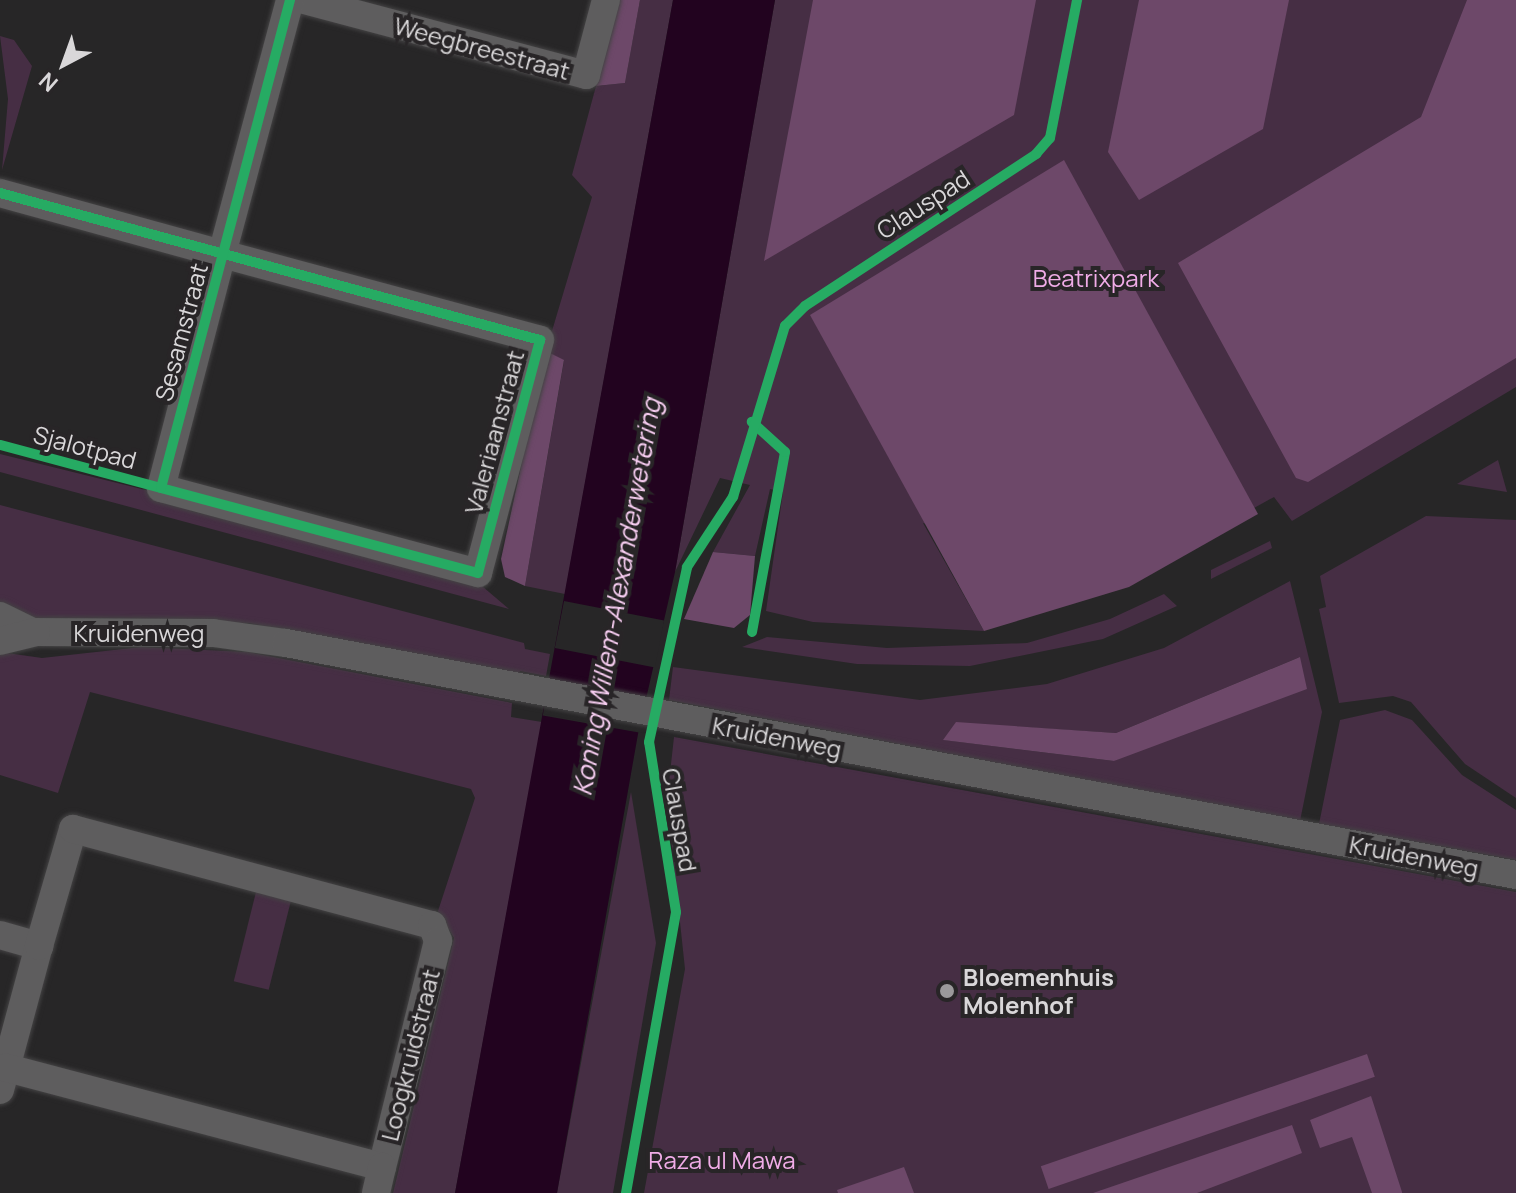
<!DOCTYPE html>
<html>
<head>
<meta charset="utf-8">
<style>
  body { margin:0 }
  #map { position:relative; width:1516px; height:1193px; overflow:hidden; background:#272627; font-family:Manrope,sans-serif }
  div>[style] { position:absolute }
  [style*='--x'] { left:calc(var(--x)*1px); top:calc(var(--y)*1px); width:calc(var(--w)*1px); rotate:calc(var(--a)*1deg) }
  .green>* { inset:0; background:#462e44; transform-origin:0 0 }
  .forest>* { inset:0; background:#6d4869; transform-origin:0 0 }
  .water>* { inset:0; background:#22031f }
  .pier>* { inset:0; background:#272627; transform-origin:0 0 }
  .roads { filter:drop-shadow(0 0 2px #444344) drop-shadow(0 0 2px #444344) }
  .minor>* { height:28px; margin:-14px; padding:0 14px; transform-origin:14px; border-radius:14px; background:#5e5d5e }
  .cycleway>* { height:10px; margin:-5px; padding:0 5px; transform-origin:5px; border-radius:5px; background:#26ab63 }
  .dots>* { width:22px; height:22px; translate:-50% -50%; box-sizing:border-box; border:4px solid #282527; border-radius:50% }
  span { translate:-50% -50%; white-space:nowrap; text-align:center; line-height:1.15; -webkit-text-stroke:8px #282527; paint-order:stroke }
  .street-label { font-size:24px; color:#d9d7d9 }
  .park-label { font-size:24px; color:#f0ace7 }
  .poi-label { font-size:24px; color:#d9d7d9; font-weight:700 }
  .left { translate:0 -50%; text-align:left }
  .water-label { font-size:26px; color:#f8cef2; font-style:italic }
  .north { position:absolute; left:24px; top:24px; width:80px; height:80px; -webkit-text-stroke:6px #282527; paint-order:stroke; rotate:221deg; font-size:22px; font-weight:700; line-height:32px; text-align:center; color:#d9d7d9 }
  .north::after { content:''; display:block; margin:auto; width:28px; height:36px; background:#d9d7d9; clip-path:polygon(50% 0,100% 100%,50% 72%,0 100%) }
</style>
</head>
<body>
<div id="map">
  <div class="green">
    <div style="clip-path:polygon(640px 0,673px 0,565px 594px,525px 586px,564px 361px,546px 351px,592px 197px,572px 175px,596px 86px,625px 83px)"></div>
    <div style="clip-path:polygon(775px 0,1516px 0,1516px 387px,1292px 521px,1274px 497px,1138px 572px,923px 523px,984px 631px,813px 622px,766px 611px,783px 492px,770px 489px,755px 556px,713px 552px,750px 485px,720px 478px,675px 572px)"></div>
    <div style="clip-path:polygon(0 36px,14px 40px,32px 66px,2px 170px,8px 99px)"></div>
    <div style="clip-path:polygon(0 454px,190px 501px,191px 511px,476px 581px,509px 609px,0 472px)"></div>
    <div style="clip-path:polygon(1498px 460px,1507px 492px,1457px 484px)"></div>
    <div style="clip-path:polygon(0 505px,524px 643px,525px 649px,550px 654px,546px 676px,520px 671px,517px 679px,249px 623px,53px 622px,0 610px)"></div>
    <div style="clip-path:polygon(1426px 516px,1516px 520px,1516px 798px,1465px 764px,1411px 702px,1393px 696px,1339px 703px,1319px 609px,1326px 607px,1320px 576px)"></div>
    <div style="clip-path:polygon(1270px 541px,1272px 548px,1211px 579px,1211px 570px)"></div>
    <div style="clip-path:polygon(evenodd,1290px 581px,1322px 712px,1300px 821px,669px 700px,673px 667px,920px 700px,1047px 684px,1164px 648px,1290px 581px,1300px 657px,1114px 761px,944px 740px,956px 723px,1116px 733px,1300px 657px)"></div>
    <div style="clip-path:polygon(1164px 594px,1177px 606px,1103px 639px,970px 666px,857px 664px,742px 647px,767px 637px,887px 648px,1027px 643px,1110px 619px)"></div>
    <div style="clip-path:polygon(141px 647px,248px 652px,512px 703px,511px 717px,542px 722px,455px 1193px,393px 1193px,454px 938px,438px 911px,475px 798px,471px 789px,90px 692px,58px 793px,0 775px,0 652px,42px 658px)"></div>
    <div style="clip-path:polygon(1385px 710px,1412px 720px,1462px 775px,1516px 810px,1516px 860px,1319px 824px,1340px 720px)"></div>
    <div style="clip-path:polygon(674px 737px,1516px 892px,1516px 1193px,644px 1193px,685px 969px,667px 800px)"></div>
    <div style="clip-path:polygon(631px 792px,656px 943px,613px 1193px,557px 1193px)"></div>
    <div style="left:257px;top:888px;width:36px;height:96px;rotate:14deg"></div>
  </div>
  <div class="forest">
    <div style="clip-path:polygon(619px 0,640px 0,625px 83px,596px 86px)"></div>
    <div style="clip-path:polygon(813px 0,1036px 0,1014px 115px,764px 261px)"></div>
    <div style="clip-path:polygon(1139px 0,1289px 0,1263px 129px,1139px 200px,1108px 152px)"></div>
    <div style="clip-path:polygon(1467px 0,1516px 0,1516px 358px,1308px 482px,1296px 478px,1178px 263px,1421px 117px)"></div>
    <div style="clip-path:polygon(1064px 160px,1258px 514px,1129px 587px,984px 631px,810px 315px)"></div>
    <div style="clip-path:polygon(546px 351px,564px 360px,525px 586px,505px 577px,501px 559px)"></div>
    <div style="clip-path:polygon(713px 552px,755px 556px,750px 615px,734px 628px,684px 619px)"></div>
    <div style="clip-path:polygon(1300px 657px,1307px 689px,1114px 761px,943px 740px,956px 722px,1116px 733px)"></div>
    <div style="left:1367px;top:1054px;width:24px;height:345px;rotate:71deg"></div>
    <div style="clip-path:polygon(1371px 1096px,1402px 1192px,1402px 1193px,1372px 1193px,1352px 1137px,1320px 1148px,1310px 1120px)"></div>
    <div style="clip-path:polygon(1292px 1125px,1302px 1153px,1197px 1193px,1093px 1193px)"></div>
    <div style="clip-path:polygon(904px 1167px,914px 1193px,838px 1193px,837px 1190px)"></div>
  </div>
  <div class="water">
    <div style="clip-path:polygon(673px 0,775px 0,675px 572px,638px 734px,557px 1193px,455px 1193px)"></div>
  </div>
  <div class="pier">
    <div style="left:564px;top:601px;width:102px;height:48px;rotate:11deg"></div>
    <div style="left:549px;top:680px;width:102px;height:36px;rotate:10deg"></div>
  </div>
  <div class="roads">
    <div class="minor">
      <div style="--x:304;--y:0;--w:292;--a:14.9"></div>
      <div style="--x:586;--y:75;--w:78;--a:-75.1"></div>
      <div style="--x:0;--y:193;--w:230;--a:15.4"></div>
      <div style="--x:222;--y:254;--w:329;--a:15.1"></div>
      <div style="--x:540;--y:340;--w:241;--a:104.9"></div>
      <div style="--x:478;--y:573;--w:328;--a:-165"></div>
      <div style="--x:161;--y:488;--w:242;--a:-75.4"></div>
      <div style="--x:222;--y:254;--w:263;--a:-75"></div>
      <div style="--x:0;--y:616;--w:37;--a:26"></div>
      <div style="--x:33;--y:632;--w:180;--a:0.3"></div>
      <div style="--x:213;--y:633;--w:74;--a:7.8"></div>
      <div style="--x:286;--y:643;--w:1252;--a:10.68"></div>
      <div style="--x:0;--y:641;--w:37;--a:-14"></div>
      <div style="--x:0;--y:935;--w:41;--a:15.8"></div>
      <div style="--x:0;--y:1090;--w:23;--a:-75"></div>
      <div style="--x:6;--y:1068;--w:126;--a:-74.9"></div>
      <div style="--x:39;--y:946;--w:122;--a:-73.8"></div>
      <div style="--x:73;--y:829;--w:372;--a:15"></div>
      <div style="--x:432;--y:925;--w:17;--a:69"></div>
      <div style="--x:438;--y:941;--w:233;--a:103.9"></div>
      <div style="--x:382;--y:1167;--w:389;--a:-165.2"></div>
      <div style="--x:376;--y:1193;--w:27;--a:-77"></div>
    </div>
  </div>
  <div class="cycleway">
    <div style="--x:0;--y:193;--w:560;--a:15.23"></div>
    <div style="--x:540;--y:340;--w:241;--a:104.9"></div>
    <div style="--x:478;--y:573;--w:495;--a:-165"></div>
    <div style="--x:161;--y:488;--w:505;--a:-75.19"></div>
    <div style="--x:752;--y:632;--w:183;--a:-79.6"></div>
    <div style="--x:785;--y:452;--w:45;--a:-137.7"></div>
    <div style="--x:626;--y:1193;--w:285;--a:-79.9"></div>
    <div style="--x:676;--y:912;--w:172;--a:-99"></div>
    <div style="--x:649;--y:742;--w:179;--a:-77.7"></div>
    <div style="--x:687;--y:567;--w:84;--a:-56.7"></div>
    <div style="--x:733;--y:497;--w:179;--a:-73.1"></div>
    <div style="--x:785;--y:326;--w:28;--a:-45"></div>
    <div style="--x:805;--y:306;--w:277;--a:-33.3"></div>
    <div style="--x:1036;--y:154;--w:21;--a:-49"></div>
    <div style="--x:1050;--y:138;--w:141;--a:-78.9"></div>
  </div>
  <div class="dots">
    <div style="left:947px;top:991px;background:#9b999b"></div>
  </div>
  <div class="street-label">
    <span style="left:482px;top:48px;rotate:15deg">Weegbreestraat</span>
    <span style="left:923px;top:204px;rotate:-33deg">Clauspad</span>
    <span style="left:181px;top:332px;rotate:-75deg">Sesamstraat</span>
    <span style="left:494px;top:432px;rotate:-75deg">Valeriaanstraat</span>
    <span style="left:85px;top:447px;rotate:15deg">Sjalotpad</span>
    <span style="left:139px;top:633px">Kruidenweg</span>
    <span style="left:777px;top:737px;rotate:11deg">Kruidenweg</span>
    <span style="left:680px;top:820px;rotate:80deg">Clauspad</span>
    <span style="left:1414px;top:856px;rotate:11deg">Kruidenweg</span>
    <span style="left:410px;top:1055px;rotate:-76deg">Loogkruidstraat</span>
  </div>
  <div class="park-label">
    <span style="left:1096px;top:278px">Beatrixpark</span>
    <span style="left:722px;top:1160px">Raza ul Mawa</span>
  </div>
  <div class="poi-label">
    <span class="left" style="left:963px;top:991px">Bloemenhuis<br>Molenhof</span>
  </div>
  <div class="water-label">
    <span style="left:617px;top:597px;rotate:-80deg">Koning Willem-Alexanderwetering</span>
  </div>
  <div class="north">N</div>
</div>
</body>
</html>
